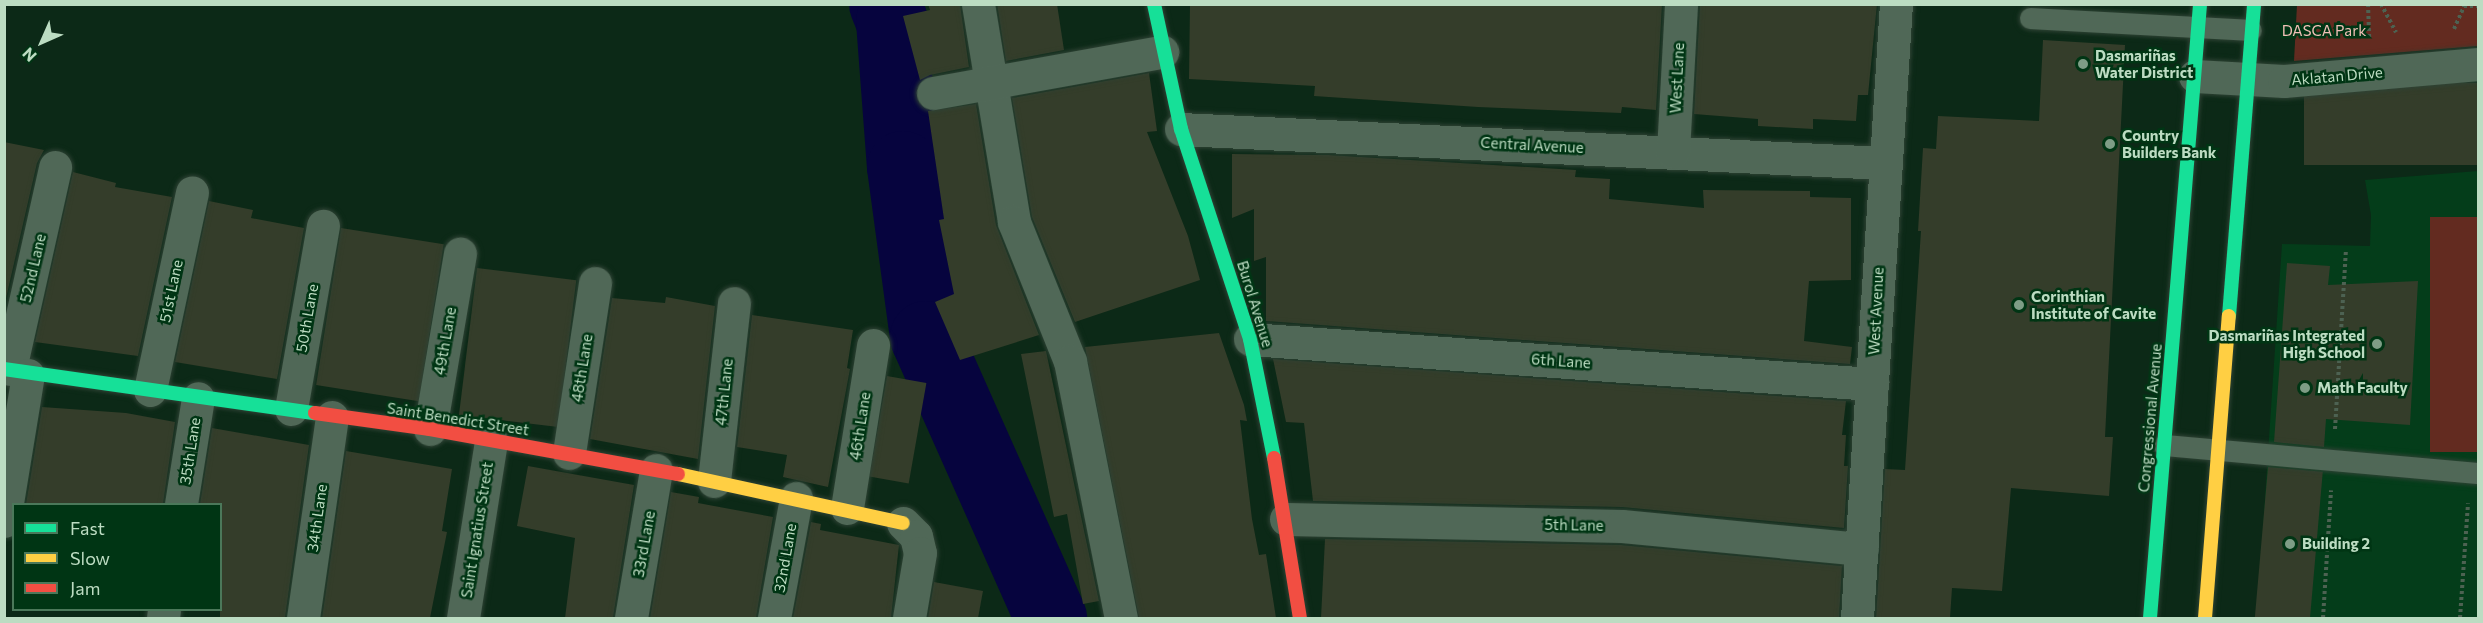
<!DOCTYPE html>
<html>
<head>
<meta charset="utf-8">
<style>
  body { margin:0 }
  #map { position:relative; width:2483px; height:623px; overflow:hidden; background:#0c2917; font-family:Commissioner,sans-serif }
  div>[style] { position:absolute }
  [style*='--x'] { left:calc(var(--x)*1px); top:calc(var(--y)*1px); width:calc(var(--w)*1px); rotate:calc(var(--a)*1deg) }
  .built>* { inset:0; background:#043d1a }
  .green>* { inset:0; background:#632b20; transform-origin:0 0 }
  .river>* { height:72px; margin:-36px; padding:0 36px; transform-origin:36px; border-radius:36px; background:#06043e }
  .building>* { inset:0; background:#343d2a; transform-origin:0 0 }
  .path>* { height:4px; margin-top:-2px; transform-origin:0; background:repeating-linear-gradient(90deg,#4d6252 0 3px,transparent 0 6px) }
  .roads { filter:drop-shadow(0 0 2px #2e4234) drop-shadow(0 0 2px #2e4234) }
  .lane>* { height:21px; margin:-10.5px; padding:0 10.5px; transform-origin:10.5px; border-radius:10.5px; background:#506857 }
  .street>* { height:33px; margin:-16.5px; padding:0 16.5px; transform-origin:16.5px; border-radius:16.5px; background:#506857 }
  .fast>* { height:14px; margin:-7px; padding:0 7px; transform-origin:7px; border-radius:7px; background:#16e098 }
  .slow>* { height:14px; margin:-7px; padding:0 7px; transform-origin:7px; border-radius:7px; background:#ffcf43 }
  .jam>* { height:14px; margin:-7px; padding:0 7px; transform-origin:7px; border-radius:7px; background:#f24e42 }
  .dots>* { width:16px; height:16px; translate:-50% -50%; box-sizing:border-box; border:3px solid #003514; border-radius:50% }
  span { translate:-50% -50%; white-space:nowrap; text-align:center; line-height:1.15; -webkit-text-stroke:5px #003514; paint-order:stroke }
  .park-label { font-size:15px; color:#f0bfb6 }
  .poi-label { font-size:15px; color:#bcdcc2; font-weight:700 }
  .left { translate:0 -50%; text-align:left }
  .right { translate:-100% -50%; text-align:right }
  .street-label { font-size:15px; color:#bcdcc2 }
  .frame { position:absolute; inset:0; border:6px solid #bcdcc2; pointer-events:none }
  .legend { position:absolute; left:12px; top:503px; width:210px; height:108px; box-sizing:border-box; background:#003514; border:2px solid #4b785a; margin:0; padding:8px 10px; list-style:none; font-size:18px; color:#bcdcc2 }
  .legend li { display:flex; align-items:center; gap:12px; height:30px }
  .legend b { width:30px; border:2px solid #4b785a }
  .north { position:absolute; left:12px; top:12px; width:60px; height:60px; -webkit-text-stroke:4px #003514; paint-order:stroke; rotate:225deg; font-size:16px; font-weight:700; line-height:24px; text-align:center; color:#bcdcc2 }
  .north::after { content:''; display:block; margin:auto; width:21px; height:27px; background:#bcdcc2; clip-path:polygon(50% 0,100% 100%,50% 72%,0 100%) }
</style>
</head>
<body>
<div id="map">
  <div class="built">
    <div style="clip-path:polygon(2478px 171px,2478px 618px,2257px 618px,2282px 244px,2370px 246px,2371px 215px,2365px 180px)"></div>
  </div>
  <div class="green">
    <div style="clip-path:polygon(2297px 5px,2478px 5px,2478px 46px,2294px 61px)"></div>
    <div style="left:2430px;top:217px;width:48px;height:235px"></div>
  </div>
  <div class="river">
    <div style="--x:885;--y:4;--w:18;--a:68"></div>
    <div style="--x:892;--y:21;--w:146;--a:85.7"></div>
    <div style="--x:903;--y:167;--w:172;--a:82.3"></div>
    <div style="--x:926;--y:337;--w:308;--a:66"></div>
  </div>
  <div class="building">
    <div style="clip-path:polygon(928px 4px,960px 4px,969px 67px,930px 75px,920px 80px,903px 16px,930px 10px)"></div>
    <div style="clip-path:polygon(997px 4px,1057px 4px,1064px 50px,1006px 61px)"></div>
    <div style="clip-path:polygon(1190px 4px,1662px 4px,1656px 110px,1622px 107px,1621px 113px,1478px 107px,1314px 96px,1315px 86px,1189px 79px)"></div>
    <div style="clip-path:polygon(1700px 4px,1877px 4px,1868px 95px,1858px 95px,1856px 121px,1813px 119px,1813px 129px,1758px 126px,1758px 119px,1694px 114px)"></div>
    <div style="clip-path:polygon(2043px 40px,2125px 45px,2105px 437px,2113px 437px,2109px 496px,2011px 488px,2002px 591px,1952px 588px,1950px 618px,1876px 618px,1885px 469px,1905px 470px,1921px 231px,1918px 231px,1923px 148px,1936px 149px,1938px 116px,2039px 121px)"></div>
    <div style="clip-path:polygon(1149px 73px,1157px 131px,1147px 132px,1188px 236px,1200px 280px,1075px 322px,1032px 217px,1012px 98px)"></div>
    <div style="left:2478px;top:83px;width:82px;height:174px;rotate:90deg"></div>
    <div style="clip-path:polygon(976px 104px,996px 225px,1039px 335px,960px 360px,935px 302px,954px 294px,939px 220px,944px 219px,928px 111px)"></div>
    <div style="clip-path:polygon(4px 142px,44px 150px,37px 163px,4px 307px)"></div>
    <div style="clip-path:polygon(1232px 154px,1328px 155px,1576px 170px,1575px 177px,1610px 179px,1609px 199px,1704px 208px,1703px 190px,1810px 191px,1810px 197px,1851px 198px,1851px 280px,1809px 281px,1804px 341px,1852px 347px,1850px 364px,1266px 321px,1266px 257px,1254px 261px,1254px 209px,1232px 218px)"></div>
    <div style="clip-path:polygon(73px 172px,116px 183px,115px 187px,172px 197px,138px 356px,35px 342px)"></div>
    <div style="clip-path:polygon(209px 201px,253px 210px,251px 218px,304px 228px,277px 379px,175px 362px)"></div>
    <div style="left:341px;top:228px;width:104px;height:159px;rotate:9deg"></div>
    <div style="clip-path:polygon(2287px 263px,2330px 266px,2328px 285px,2418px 281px,2410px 425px,2326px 419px,2324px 447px,2274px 442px)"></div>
    <div style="left:477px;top:268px;width:100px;height:148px;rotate:7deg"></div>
    <div style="clip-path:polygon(666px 297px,715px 306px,698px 459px,590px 439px,612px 298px,665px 303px)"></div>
    <div style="clip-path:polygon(752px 315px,853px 330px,847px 368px,850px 369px,828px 487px,783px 477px,787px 455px,737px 447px)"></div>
    <div style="clip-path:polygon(1219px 333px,1244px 405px,1247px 421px,1240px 420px,1252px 519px,1259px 555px,1266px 554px,1276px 618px,1139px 618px,1085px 347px)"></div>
    <div style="clip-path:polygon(1046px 351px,1099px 601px,1083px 604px,1067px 514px,1054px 517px,1021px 354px)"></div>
    <div style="clip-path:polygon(1273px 359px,1846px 401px,1842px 435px,1846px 435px,1844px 466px,1848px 466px,1844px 528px,1622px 507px,1313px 501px,1304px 423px,1286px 422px)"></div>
    <div style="left:887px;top:376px;width:40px;height:102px;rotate:10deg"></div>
    <div style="clip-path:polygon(42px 407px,126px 413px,175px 422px,163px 504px,26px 504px)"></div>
    <div style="clip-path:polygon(212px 428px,309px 445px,285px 618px,220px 618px,220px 504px,200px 504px)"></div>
    <div style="clip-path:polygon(346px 451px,452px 469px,442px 531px,447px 532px,430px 618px,322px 618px)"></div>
    <div style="clip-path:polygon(528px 466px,634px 485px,613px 618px,565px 618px,575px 538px,517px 526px)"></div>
    <div style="left:2268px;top:467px;width:55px;height:151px;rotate:5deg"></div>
    <div style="clip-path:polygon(671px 492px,699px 497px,698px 503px,773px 517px,756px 618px,650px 618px)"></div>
    <div style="clip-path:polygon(811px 522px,821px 524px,820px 530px,899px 545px,891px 618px,793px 618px)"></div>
    <div style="clip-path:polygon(1325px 539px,1621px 545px,1842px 566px,1839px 618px,1321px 618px)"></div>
    <div style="clip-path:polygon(934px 582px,983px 591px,978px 618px,928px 618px)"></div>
  </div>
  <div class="path">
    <div style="--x:2368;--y:4;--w:33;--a:88"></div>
    <div style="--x:2381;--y:4;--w:32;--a:62"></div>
    <div style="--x:2464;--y:6;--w:14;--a:0"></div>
    <div style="--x:2454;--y:29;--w:27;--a:-66"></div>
    <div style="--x:2335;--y:429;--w:179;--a:-86.5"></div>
    <div style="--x:2323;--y:618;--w:128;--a:-86.4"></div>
    <div style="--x:2460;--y:618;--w:115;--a:-86"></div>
  </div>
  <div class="roads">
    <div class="lane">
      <div style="--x:2030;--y:18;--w:221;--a:3.1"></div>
      <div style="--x:2164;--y:445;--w:315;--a:5.1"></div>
    </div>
    <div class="street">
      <div style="--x:978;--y:4;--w:221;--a:80.6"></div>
      <div style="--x:1014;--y:222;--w:150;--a:68.1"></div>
      <div style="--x:1070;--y:361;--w:262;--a:78.8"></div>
      <div style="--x:2195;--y:76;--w:89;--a:3.2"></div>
      <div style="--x:2284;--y:81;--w:195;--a:-5"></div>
      <div style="--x:933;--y:93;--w:233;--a:-10.2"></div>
      <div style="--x:1181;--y:129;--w:704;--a:2.77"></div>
      <div style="--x:1673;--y:152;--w:148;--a:-86.9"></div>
      <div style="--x:1250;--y:339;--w:624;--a:4.14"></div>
      <div style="--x:10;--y:369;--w:207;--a:-77.4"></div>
      <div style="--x:150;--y:390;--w:202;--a:-78"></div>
      <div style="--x:291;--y:409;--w:186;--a:-80.1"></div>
      <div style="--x:430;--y:429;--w:178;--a:-80.3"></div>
      <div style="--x:569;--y:453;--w:172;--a:-81.3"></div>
      <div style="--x:714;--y:481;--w:179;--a:-83.6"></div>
      <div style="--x:181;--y:504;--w:107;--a:-80.9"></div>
      <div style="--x:847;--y:508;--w:165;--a:-80.9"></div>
      <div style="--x:1286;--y:519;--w:336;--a:1.2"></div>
      <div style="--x:1622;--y:526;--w:241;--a:5.5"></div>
      <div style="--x:4;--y:521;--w:148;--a:-80.7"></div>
      <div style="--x:903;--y:523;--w:18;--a:45"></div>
      <div style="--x:916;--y:536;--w:17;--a:77"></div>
      <div style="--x:920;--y:553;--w:66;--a:99.6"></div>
      <div style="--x:163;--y:618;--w:8;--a:-83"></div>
      <div style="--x:303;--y:618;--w:203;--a:-81.8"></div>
      <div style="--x:463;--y:618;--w:179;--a:-81"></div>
      <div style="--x:631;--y:618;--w:150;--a:-80.4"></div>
      <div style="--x:774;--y:618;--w:122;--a:-79.6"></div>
      <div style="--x:1857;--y:618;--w:615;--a:-86.37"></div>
    </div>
    <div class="fast">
      <div style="--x:1154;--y:4;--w:128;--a:77.8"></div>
      <div style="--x:1181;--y:129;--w:221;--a:71.8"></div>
      <div style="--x:1250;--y:339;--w:121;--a:78.6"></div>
      <div style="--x:2229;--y:316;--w:313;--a:-85.4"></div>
      <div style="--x:4;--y:369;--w:314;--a:8.1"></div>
      <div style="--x:2150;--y:618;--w:616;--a:-85.34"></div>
    </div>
    <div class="slow">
      <div style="--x:678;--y:474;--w:230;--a:12.3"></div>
      <div style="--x:2205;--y:618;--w:303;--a:-85.5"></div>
    </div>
    <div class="jam">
      <div style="--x:315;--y:413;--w:116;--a:7.9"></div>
      <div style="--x:430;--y:429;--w:252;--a:10.3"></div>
      <div style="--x:1274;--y:458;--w:162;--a:80.8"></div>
    </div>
  </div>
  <div class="dots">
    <div style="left:2083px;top:64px;background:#7e9d86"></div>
    <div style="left:2110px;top:144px;background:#7e9d86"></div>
    <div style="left:2019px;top:305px;background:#7e9d86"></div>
    <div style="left:2377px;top:344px;background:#7e9d86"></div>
    <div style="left:2305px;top:388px;background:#7e9d86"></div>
    <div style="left:2290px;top:544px;background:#7e9d86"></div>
  </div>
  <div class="park-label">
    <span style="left:2324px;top:31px">DASCA Park</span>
  </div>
  <div class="poi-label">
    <span class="left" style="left:2095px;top:64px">Dasmariñas<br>Water District</span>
    <span class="left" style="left:2122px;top:144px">Country<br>Builders Bank</span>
    <span class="left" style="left:2031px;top:305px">Corinthian<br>Institute of Cavite</span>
    <span class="right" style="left:2365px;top:344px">Dasmariñas Integrated<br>High School</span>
    <span class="left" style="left:2317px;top:388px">Math Faculty</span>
    <span class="left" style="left:2302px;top:544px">Building 2</span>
  </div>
  <div class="street-label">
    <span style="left:2337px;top:76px;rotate:-5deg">Aklatan Drive</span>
    <span style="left:1677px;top:78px;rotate:-87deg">West Lane</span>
    <span style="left:1532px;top:145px;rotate:3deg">Central Avenue</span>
    <span style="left:33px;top:268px;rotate:-77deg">52nd Lane</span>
    <span style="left:171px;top:291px;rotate:-78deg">51st Lane</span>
    <span style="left:1255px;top:304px;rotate:73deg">Burol Avenue</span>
    <span style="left:1876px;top:311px;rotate:-87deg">West Avenue</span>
    <span style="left:307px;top:318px;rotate:-80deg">50th Lane</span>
    <span style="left:445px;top:341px;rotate:-80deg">49th Lane</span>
    <span style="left:1561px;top:361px;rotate:4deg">6th Lane</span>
    <span style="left:582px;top:368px;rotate:-81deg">48th Lane</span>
    <span style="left:724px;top:392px;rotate:-84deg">47th Lane</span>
    <span style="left:2150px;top:418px;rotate:-85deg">Congressional Avenue</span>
    <span style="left:458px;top:419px;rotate:9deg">Saint Benedict Street</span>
    <span style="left:860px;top:426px;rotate:-81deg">46th Lane</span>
    <span style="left:190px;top:451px;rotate:-81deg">35th Lane</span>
    <span style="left:317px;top:518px;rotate:-82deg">34th Lane</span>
    <span style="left:1574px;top:525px;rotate:1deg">5th Lane</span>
    <span style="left:477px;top:530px;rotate:-81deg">Saint Ignatius Street</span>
    <span style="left:644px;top:544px;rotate:-80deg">33rd Lane</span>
    <span style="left:785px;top:558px;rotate:-80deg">32nd Lane</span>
  </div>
  <div class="frame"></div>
  <ul class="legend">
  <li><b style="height:8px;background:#16e098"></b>Fast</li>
  <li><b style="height:8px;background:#ffcf43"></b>Slow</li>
  <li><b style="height:8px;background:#f24e42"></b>Jam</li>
  </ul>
  <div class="north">N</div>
</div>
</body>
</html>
